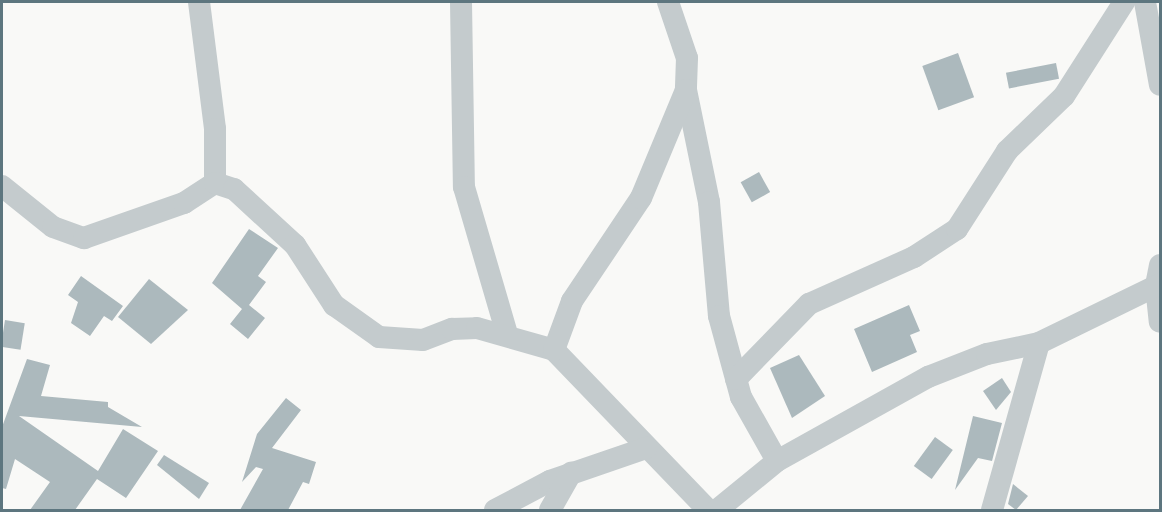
<!DOCTYPE html>
<html>
<head>
<meta charset="utf-8">
<style>
  body { margin:0 }
  #map { position:relative; width:1162px; height:512px; overflow:hidden; background:#f9f9f7; font-family:Overpass,sans-serif }
  div>[style] { position:absolute }
  [style*='--x'] { left:calc(var(--x)*1px); top:calc(var(--y)*1px); width:calc(var(--w)*1px); rotate:calc(var(--a)*1deg) }
  .building>* { inset:0; background:#acb9bd; transform-origin:0 0 }
  .minor>* { height:22px; margin:-11px; padding:0 11px; transform-origin:11px; border-radius:11px; background:#c4cbcd }
  span { translate:-50% -50%; white-space:nowrap; text-align:center; line-height:1.15; -webkit-text-stroke:6px #fff; paint-order:stroke }
  .frame { position:absolute; inset:0; border:3px solid #5d767f; pointer-events:none }
</style>
</head>
<body>
<div id="map">
  <div class="building">
    <div style="left:958px;top:53px;width:47px;height:38px;rotate:70deg"></div>
    <div style="left:1056px;top:63px;width:16px;height:51px;rotate:79deg"></div>
    <div style="left:759px;top:172px;width:23px;height:21px;rotate:61deg"></div>
    <div style="clip-path:polygon(249px 229px,278px 248px,258px 276px,266px 282px,249px 305px,265px 318px,248px 339px,230px 324px,242px 309px,212px 283px)"></div>
    <div style="clip-path:polygon(81px 276px,123px 306px,112px 321px,104px 316px,90px 336px,71px 323px,78px 302px,68px 295px)"></div>
    <div style="clip-path:polygon(149px 279px,188px 310px,151px 344px,118px 317px)"></div>
    <div style="clip-path:polygon(909px 305px,920px 331px,910px 335px,917px 352px,872px 372px,854px 329px)"></div>
    <div style="left:5px;top:320px;width:20px;height:27px;rotate:9deg"></div>
    <div style="clip-path:polygon(799px 355px,825px 396px,792px 418px,770px 368px)"></div>
    <div style="clip-path:polygon(27px 359px,50px 365px,41px 396px,108px 402px,108px 407px,142px 427px,19px 416px,98px 471px,123px 429px,158px 451px,126px 498px,97px 479px,75px 510px,30px 510px,50px 482px,15px 459px,6px 489px,2px 488px,2px 427px)"></div>
    <div style="clip-path:polygon(1002px 378px,1011px 392px,996px 410px,983px 391px)"></div>
    <div style="clip-path:polygon(286px 398px,301px 410px,272px 448px,316px 462px,309px 484px,303px 482px,288px 510px,240px 510px,263px 469px,256px 467px,242px 482px,257px 434px)"></div>
    <div style="clip-path:polygon(973px 416px,1002px 423px,992px 461px,978px 458px,955px 490px)"></div>
    <div style="left:935px;top:437px;width:22px;height:36px;rotate:36deg"></div>
    <div style="clip-path:polygon(164px 455px,209px 483px,199px 499px,157px 465px)"></div>
    <div style="clip-path:polygon(1013px 484px,1028px 496px,1016px 510px,1008px 504px)"></div>
  </div>
  <div class="minor">
    <div style="--x:199;--y:2;--w:128;--a:82.8"></div>
    <div style="--x:215;--y:129;--w:54;--a:90"></div>
    <div style="--x:461;--y:2;--w:185;--a:89.1"></div>
    <div style="--x:464;--y:187;--w:153;--a:73.7"></div>
    <div style="--x:668;--y:2;--w:59;--a:71.3"></div>
    <div style="--x:687;--y:58;--w:32;--a:92"></div>
    <div style="--x:686;--y:90;--w:114;--a:78.4"></div>
    <div style="--x:709;--y:202;--w:114;--a:85"></div>
    <div style="--x:719;--y:316;--w:84;--a:74.8"></div>
    <div style="--x:741;--y:397;--w:73;--a:60.6"></div>
    <div style="--x:1145;--y:2;--w:84;--a:79.8"></div>
    <div style="--x:2;--y:186;--w:65;--a:38.8"></div>
    <div style="--x:53;--y:227;--w:33;--a:20"></div>
    <div style="--x:84;--y:238;--w:106;--a:-19.3"></div>
    <div style="--x:184;--y:203;--w:37;--a:-33"></div>
    <div style="--x:215;--y:183;--w:20;--a:18"></div>
    <div style="--x:234;--y:189;--w:83;--a:42.6"></div>
    <div style="--x:295;--y:245;--w:72;--a:57"></div>
    <div style="--x:334;--y:305;--w:55;--a:35.4"></div>
    <div style="--x:379;--y:337;--w:44;--a:3.9"></div>
    <div style="--x:423;--y:340;--w:31;--a:-21"></div>
    <div style="--x:452;--y:329;--w:25;--a:-2"></div>
    <div style="--x:477;--y:328;--w:80;--a:15.9"></div>
    <div style="--x:554;--y:350;--w:222;--a:46.1"></div>
    <div style="--x:1160;--y:265;--w:21;--a:101"></div>
    <div style="--x:1156;--y:286;--w:36;--a:84"></div>
    <div style="--x:554;--y:350;--w:52;--a:-69.8"></div>
    <div style="--x:572;--y:301;--w:124;--a:-56.2"></div>
    <div style="--x:641;--y:198;--w:117;--a:-67.4"></div>
    <div style="--x:736;--y:379;--w:105;--a:-45.8"></div>
    <div style="--x:809;--y:304;--w:115;--a:-24.1"></div>
    <div style="--x:914;--y:257;--w:51;--a:-33.1"></div>
    <div style="--x:957;--y:229;--w:93;--a:-57.3"></div>
    <div style="--x:1007;--y:151;--w:79;--a:-44"></div>
    <div style="--x:1064;--y:96;--w:112;--a:-57.4"></div>
    <div style="--x:495;--y:510;--w:62;--a:-27.8"></div>
    <div style="--x:550;--y:481;--w:102;--a:-19"></div>
    <div style="--x:550;--y:510;--w:43;--a:-60.4"></div>
    <div style="--x:717;--y:510;--w:77;--a:-39.2"></div>
    <div style="--x:777;--y:461;--w:173;--a:-29.1"></div>
    <div style="--x:928;--y:377;--w:63;--a:-21.3"></div>
    <div style="--x:987;--y:354;--w:53;--a:-11.9"></div>
    <div style="--x:1039;--y:343;--w:135;--a:-26"></div>
    <div style="--x:992;--y:510;--w:173;--a:-74.3"></div>
  </div>
  <div class="frame"></div>
</div>
</body>
</html>
